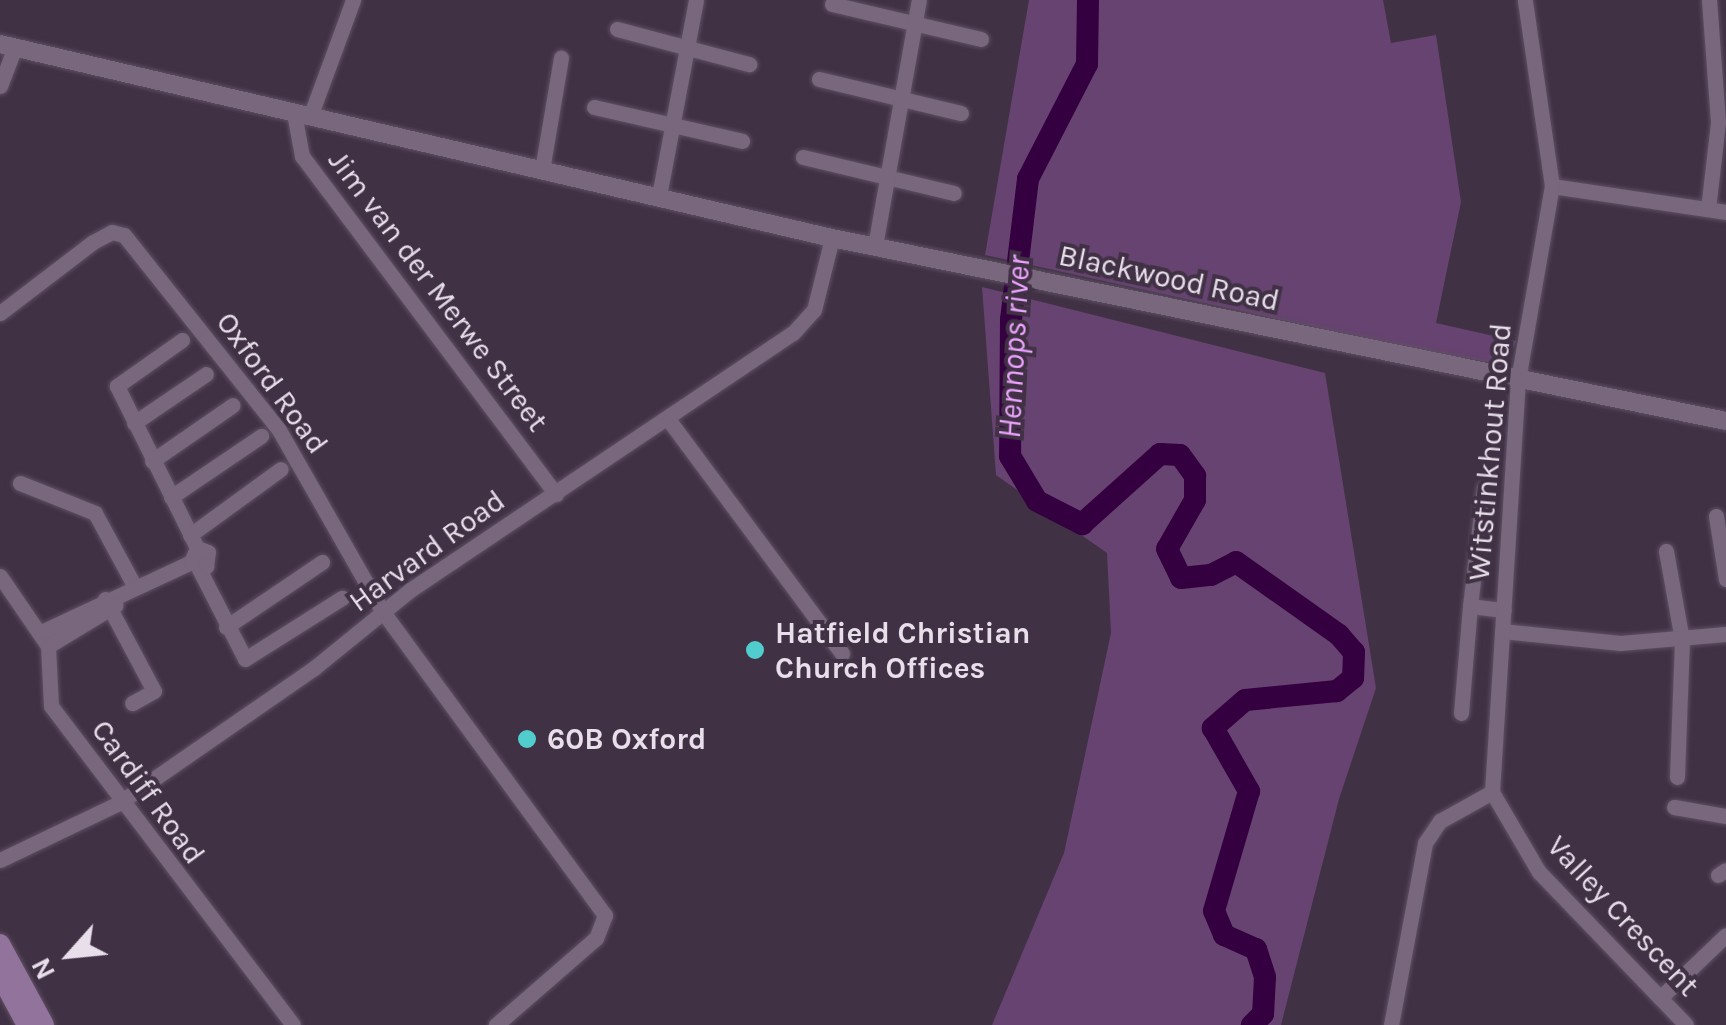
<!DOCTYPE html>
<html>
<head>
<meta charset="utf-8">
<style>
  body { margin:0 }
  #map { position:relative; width:1726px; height:1025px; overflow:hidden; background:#413145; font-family:Karla,sans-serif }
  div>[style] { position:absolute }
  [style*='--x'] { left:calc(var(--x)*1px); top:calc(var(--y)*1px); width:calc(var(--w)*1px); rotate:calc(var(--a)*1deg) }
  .green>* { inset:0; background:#674371 }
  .river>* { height:22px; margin:-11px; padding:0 11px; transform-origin:11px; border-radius:11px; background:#340040 }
  .roads { filter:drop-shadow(0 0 2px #5d5061) drop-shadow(0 0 2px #5d5061) }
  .minor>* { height:15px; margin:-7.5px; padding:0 7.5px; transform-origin:7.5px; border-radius:7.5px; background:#78677d }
  .tertiary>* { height:18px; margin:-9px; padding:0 9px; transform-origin:9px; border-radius:9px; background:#78677d }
  .secondary>* { height:20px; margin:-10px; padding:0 10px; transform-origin:10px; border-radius:10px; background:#92739b }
  .dots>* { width:28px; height:28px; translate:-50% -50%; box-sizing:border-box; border:5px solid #413145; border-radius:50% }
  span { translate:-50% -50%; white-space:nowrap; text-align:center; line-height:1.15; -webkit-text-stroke:8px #413145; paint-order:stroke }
  .street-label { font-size:30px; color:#e8dfeb }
  .poi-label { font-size:30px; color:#e8dfeb; font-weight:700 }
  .left { translate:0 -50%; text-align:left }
  .water-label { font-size:32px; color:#eca4ff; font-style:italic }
  .north { position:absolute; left:20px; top:905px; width:100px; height:100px; -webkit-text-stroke:8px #413145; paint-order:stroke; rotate:243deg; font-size:28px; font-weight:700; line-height:40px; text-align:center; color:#e8dfeb }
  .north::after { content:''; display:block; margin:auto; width:35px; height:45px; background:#e8dfeb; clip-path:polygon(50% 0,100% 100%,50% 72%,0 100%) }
</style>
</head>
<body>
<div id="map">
  <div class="green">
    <div style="clip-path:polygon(1029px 0,1383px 0,1391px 43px,1436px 35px,1461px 202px,1436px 323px,1516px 341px,1511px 353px,1493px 363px,1428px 352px,985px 255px)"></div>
    <div style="clip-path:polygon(982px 287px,1325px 373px,1376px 688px,1339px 799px,1281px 1025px,992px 1025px,1064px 853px,1111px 633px,1107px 553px,996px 475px)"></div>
  </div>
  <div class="river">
    <div style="--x:1088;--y:0;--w:64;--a:90.9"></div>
    <div style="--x:1087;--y:64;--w:129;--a:117.2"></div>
    <div style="--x:1028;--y:179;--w:142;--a:96.9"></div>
    <div style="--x:1011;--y:320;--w:136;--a:90.4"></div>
    <div style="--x:1010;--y:456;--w:52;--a:59"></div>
    <div style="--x:1037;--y:501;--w:51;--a:27.1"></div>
    <div style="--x:1082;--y:524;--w:105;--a:-41.9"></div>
    <div style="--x:1160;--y:454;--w:20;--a:3"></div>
    <div style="--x:1180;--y:455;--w:26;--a:54"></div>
    <div style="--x:1195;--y:476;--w:24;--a:90"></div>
    <div style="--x:1195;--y:500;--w:56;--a:119.7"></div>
    <div style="--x:1167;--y:549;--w:32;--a:64"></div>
    <div style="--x:1181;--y:578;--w:30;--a:-6"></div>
    <div style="--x:1211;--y:575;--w:28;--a:-27"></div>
    <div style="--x:1236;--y:562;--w:126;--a:35.3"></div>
    <div style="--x:1339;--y:635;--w:23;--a:49"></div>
    <div style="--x:1354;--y:652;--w:26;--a:92"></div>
    <div style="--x:1353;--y:678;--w:21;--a:141"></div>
    <div style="--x:1337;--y:691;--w:92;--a:174.4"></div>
    <div style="--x:1245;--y:700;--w:43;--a:138.8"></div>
    <div style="--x:1213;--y:728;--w:73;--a:60.3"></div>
    <div style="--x:1249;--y:791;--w:125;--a:106.3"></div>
    <div style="--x:1214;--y:911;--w:26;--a:67"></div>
    <div style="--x:1224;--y:935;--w:35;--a:24"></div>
    <div style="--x:1256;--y:949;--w:29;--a:72"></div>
    <div style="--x:1265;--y:977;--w:37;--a:93"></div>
    <div style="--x:1263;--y:1014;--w:16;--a:135"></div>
  </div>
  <div class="roads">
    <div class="minor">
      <div style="--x:832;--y:4;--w:153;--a:13.2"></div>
      <div style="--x:617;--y:29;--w:137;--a:14.9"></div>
      <div style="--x:819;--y:79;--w:146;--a:13.5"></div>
      <div style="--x:0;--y:86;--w:42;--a:-69"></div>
      <div style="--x:594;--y:107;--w:152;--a:12.9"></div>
      <div style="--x:294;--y:113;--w:44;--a:79.5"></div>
      <div style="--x:302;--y:156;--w:423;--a:53.1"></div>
      <div style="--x:310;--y:117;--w:125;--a:-69.8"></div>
      <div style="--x:803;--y:157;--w:155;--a:13.4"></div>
      <div style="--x:542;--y:170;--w:114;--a:-80.4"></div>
      <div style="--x:1552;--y:186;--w:176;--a:8.5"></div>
      <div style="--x:659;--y:196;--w:199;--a:-79.3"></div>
      <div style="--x:1708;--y:209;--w:88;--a:-83.4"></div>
      <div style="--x:1718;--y:122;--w:122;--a:-94.2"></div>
      <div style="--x:875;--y:246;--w:250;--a:-79.9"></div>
      <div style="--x:0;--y:313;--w:117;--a:-37.4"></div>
      <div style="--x:93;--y:242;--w:21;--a:-28"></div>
      <div style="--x:112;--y:232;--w:12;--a:14"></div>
      <div style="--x:124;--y:235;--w:249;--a:51.5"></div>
      <div style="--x:279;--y:430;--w:210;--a:60.3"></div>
      <div style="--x:383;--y:612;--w:376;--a:53.8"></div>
      <div style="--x:605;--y:915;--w:25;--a:111"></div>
      <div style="--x:596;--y:938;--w:133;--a:139"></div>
      <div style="--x:182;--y:340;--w:80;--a:144.7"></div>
      <div style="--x:117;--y:386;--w:181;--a:63.7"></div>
      <div style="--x:668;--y:419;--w:292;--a:53.4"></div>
      <div style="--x:134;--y:423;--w:87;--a:-34.2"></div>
      <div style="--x:152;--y:461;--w:98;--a:-34.7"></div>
      <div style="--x:20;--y:483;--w:81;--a:21.8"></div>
      <div style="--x:95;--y:513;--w:84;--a:61.6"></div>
      <div style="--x:171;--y:497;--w:109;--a:-34.1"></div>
      <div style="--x:1716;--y:516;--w:64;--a:81"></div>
      <div style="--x:190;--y:535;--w:112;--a:-36"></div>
      <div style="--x:1666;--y:551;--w:90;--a:79.8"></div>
      <div style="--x:1682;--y:640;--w:137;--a:92.1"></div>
      <div style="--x:198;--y:567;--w:103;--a:62.9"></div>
      <div style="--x:245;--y:659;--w:115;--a:-32.2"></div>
      <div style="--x:0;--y:576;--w:85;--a:55.6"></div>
      <div style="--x:48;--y:646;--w:60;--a:87.1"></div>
      <div style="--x:51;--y:706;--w:400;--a:52.8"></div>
      <div style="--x:105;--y:599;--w:104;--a:62"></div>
      <div style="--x:154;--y:691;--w:25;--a:151"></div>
      <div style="--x:1470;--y:606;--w:119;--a:-83.2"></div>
      <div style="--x:226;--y:627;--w:116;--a:-34.1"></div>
      <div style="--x:1502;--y:631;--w:119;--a:5.8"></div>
      <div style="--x:1620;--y:643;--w:106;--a:-4.9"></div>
      <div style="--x:41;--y:632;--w:166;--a:-25"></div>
      <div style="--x:191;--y:562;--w:16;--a:15"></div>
      <div style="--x:206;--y:566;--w:14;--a:-82"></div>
      <div style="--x:208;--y:552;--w:12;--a:-160"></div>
      <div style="--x:197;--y:548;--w:15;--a:113"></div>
      <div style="--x:48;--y:646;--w:79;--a:-31.1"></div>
      <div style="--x:1461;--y:713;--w:107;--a:-85.2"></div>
      <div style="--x:1470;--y:606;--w:34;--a:7"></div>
      <div style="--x:1492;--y:792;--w:413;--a:-86.4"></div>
      <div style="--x:1518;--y:380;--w:197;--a:-80.1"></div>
      <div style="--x:1552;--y:186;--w:188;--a:-98.3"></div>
      <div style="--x:1492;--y:792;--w:93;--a:59.6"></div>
      <div style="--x:1539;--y:872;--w:212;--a:46.1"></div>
      <div style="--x:1674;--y:807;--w:53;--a:9.8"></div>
      <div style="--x:0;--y:860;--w:132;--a:-25.6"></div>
      <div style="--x:119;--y:803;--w:237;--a:-34.7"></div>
      <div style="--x:314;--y:668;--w:124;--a:-39.1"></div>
      <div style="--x:410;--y:590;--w:461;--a:-33.9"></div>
      <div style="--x:793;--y:333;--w:31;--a:-48"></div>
      <div style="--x:814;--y:310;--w:74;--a:-76"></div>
      <div style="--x:1718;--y:875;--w:9;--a:-32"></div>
      <div style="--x:1660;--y:998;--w:91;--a:-43.7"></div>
      <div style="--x:1391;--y:1025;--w:185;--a:-79.4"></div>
      <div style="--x:1425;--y:843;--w:27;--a:-56"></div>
      <div style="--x:1440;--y:821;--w:60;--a:-29.1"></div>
    </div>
    <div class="tertiary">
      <div style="--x:0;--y:44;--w:854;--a:13.13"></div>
      <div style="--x:832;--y:238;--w:913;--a:11.57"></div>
    </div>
    <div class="secondary">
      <div style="--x:0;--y:944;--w:92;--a:61.5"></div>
      <div style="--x:0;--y:975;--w:57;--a:61.6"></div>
    </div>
  </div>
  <div class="dots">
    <div style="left:755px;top:650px;background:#52cdcd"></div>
    <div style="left:527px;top:739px;background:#52cdcd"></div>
  </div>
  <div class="street-label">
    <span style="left:1169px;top:278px;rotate:12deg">Blackwood Road</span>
    <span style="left:438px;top:291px;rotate:53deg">Jim van der Merwe Street</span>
    <span style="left:272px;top:383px;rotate:54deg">Oxford Road</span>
    <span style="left:1490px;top:452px;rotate:-85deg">Witstinkhout Road</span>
    <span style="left:427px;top:551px;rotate:-36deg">Harvard Road</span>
    <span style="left:148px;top:792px;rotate:54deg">Cardiff Road</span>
    <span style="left:1623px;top:916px;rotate:47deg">Valley Crescent</span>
  </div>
  <div class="poi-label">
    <span class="left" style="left:775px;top:650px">Hatfield Christian<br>Church Offices</span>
    <span class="left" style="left:547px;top:739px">60B Oxford</span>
  </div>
  <div class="water-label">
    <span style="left:1015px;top:347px;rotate:-87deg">Hennops river</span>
  </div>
  <div class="north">N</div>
</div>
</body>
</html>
